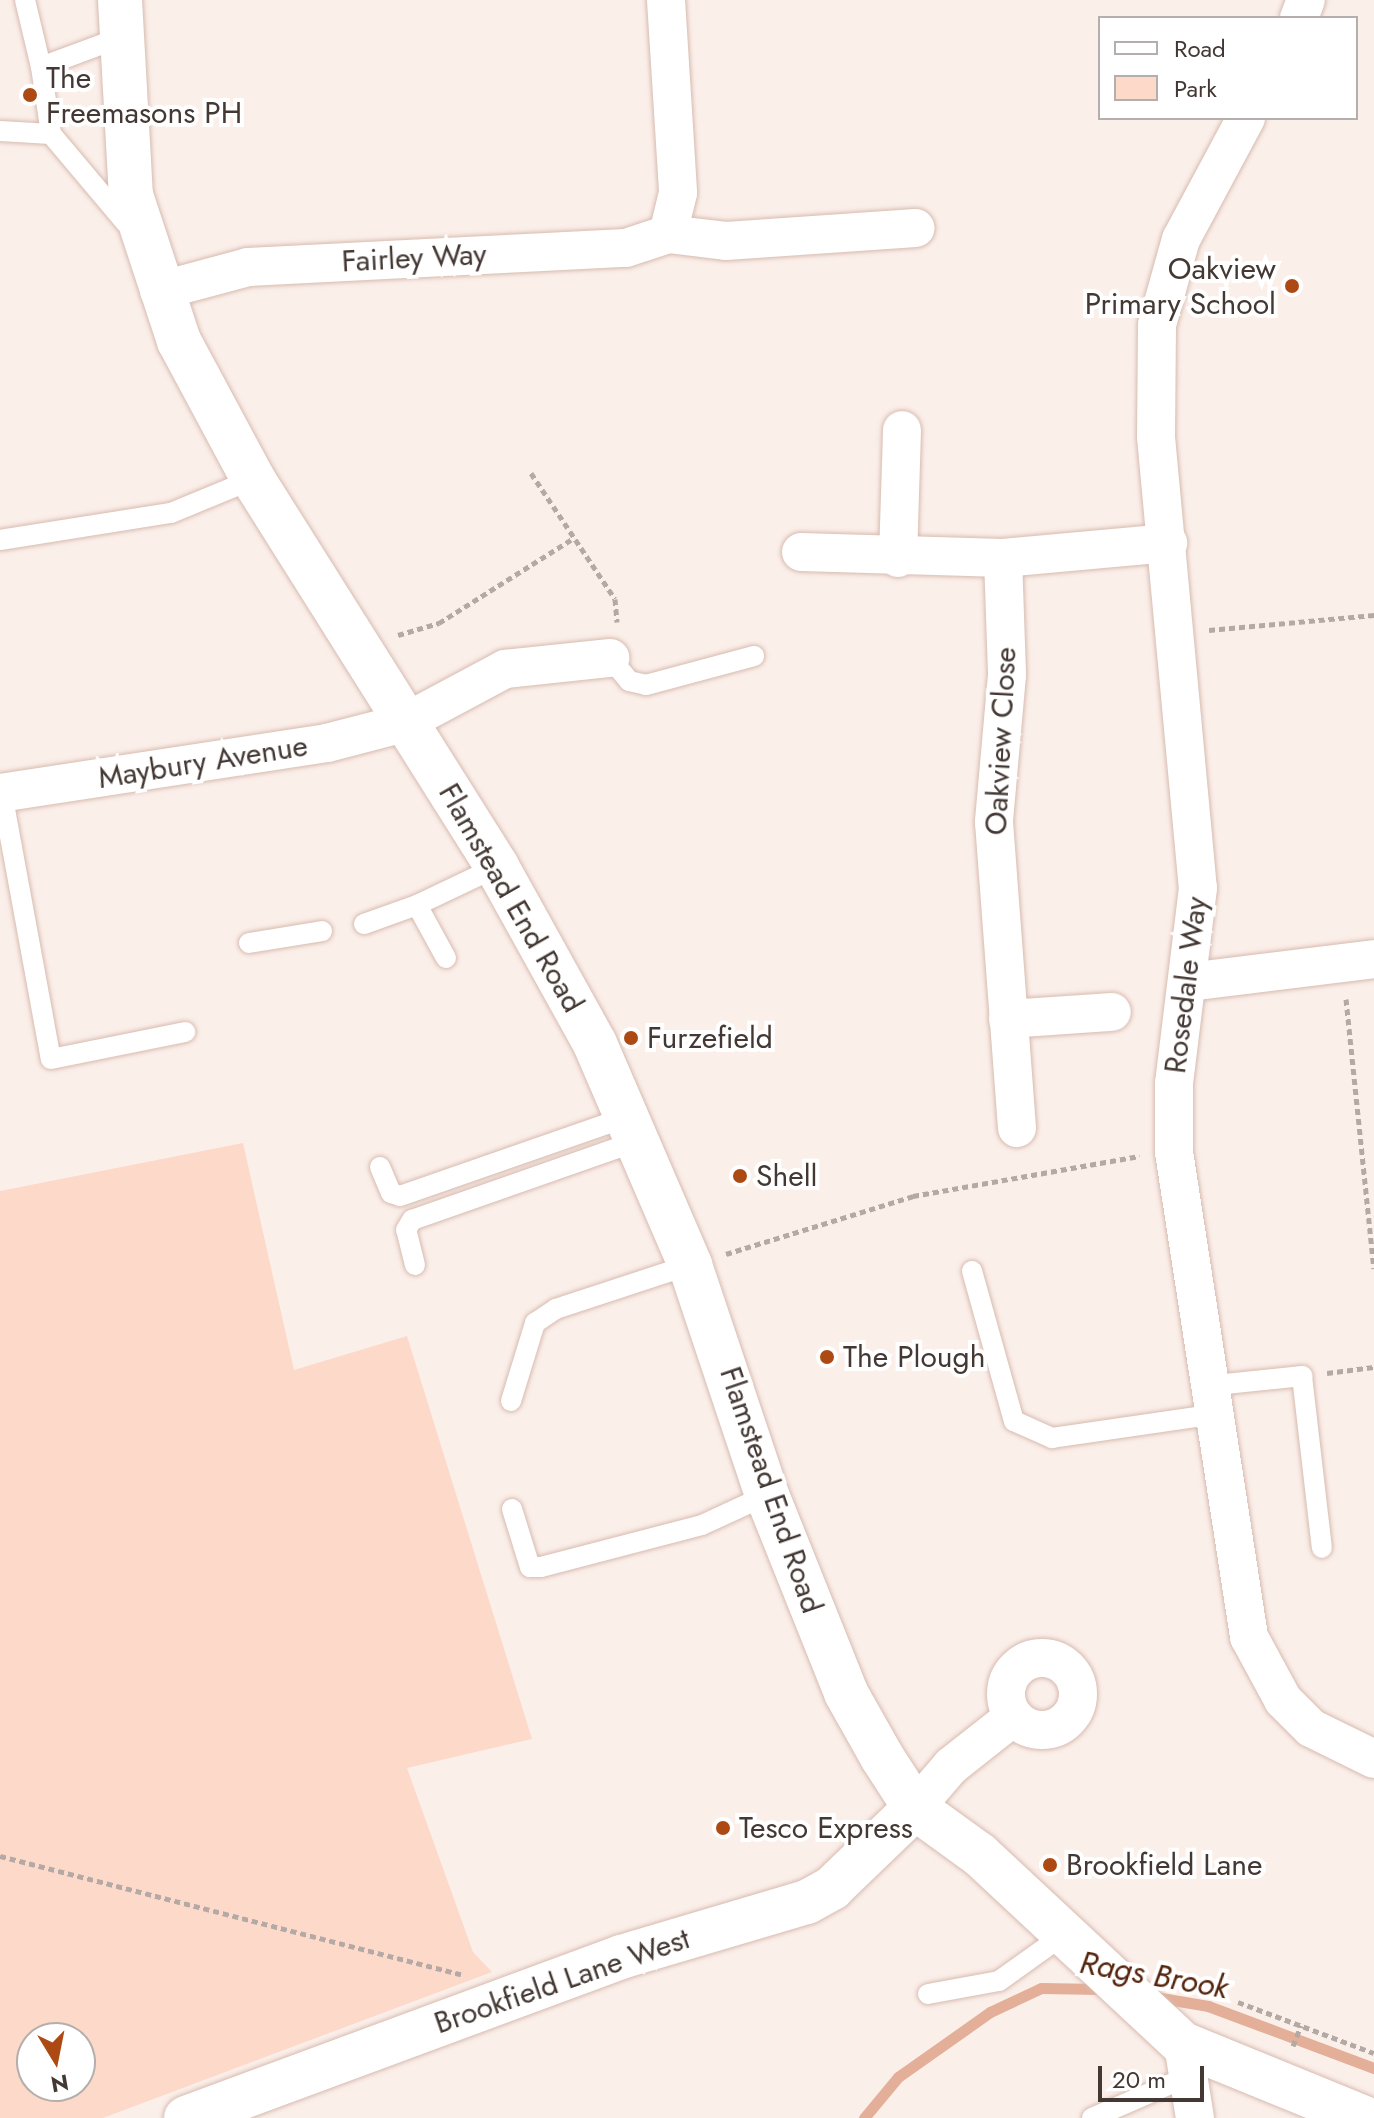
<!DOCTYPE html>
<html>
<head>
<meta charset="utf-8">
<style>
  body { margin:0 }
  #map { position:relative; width:1374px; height:2118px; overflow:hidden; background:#fbefea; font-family:Jost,sans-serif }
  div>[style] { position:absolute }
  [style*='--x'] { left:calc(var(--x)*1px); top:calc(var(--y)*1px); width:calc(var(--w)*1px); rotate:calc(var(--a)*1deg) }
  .green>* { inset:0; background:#fdd9ca }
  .stream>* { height:11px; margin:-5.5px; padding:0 5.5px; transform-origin:5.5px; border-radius:5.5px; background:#e4af98 }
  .path>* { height:5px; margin-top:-2.5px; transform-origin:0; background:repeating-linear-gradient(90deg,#b4a9a4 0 6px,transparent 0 10px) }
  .roads { filter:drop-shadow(0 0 2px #d7bbaf) drop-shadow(0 0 2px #d7bbaf) }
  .lane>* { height:20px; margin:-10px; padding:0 10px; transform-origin:10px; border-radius:10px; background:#fff }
  .street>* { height:38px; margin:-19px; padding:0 19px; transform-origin:19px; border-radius:19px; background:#fff }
  .street>.ring { margin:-19px; padding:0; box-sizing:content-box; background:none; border:38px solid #fff; border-radius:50% }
  .secondary>* { height:44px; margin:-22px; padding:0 22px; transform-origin:22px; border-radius:22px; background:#fff }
  .dots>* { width:22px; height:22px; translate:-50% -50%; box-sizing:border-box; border:4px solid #fff; border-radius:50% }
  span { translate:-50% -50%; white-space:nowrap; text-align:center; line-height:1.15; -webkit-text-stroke:8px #fff; paint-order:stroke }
  .poi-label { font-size:30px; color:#433833 }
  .left { translate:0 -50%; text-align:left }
  .right { translate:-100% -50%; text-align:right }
  .street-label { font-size:30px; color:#433833 }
  .water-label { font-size:32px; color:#54240c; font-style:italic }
  .legend { position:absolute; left:1098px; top:16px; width:260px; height:104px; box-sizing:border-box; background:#fff; border:2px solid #b4afad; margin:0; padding:10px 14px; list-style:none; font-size:24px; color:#433833 }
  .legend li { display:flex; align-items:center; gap:16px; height:40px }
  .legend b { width:40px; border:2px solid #b4afad }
  .north { position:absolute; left:16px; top:2022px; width:80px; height:80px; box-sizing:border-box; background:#fff; border:2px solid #b4afad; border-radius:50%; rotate:170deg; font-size:22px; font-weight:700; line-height:32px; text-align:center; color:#433833 }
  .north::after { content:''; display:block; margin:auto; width:28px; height:36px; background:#ad4a14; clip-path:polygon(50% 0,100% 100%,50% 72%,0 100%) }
  .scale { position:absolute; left:1098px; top:2066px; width:106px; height:36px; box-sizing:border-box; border:4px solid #433833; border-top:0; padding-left:10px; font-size:24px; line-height:28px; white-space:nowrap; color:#433833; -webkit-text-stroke:6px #fff; paint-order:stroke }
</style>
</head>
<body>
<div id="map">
  <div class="green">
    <div style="clip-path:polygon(evenodd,243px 1143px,294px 1370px,407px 1336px,532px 1739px,407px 1768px,473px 1952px,492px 1972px,103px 2118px,0 2118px,0 1191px,243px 1143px,32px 2038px,80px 2038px,80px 2086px,32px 2086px,32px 2038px)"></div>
  </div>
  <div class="stream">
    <div style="--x:1155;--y:1997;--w:54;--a:9.6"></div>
    <div style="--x:1208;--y:2006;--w:177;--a:20.5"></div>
    <div style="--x:864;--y:2118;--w:53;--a:-50.3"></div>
    <div style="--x:898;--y:2077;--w:113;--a:-35.2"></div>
    <div style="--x:990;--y:2012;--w:56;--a:-25.2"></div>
    <div style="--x:1041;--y:1988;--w:61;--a:0.9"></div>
  </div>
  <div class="path">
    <div style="--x:531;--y:473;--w:151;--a:56.3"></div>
    <div style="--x:615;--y:599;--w:23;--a:85"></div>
    <div style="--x:1209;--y:630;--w:166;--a:-5.2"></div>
    <div style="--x:398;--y:635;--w:43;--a:-16.3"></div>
    <div style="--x:439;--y:623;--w:160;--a:-32.2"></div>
    <div style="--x:1346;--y:999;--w:271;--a:84.1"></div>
    <div style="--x:726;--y:1254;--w:196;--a:-17.2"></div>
    <div style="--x:913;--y:1196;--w:230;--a:-10"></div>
    <div style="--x:1327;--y:1373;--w:47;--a:-7.3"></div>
    <div style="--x:0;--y:1856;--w:476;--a:14.4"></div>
    <div style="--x:1238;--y:2002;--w:145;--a:20.6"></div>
    <div style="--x:1293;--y:2046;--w:22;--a:-69"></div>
  </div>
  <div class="roads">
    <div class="lane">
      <div style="--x:25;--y:0;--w:69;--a:76.6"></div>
      <div style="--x:119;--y:38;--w:83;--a:159.6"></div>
      <div style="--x:41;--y:67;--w:68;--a:81.5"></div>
      <div style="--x:51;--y:134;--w:116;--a:49.9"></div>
      <div style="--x:0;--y:131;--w:51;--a:3.4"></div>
      <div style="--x:0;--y:540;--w:173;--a:-9"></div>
      <div style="--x:171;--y:513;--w:89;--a:-22.5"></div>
      <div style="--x:610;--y:658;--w:30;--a:50"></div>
      <div style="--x:629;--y:681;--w:17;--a:13"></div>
      <div style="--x:646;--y:685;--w:112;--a:-15"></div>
      <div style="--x:2;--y:793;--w:270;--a:79.6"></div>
      <div style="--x:51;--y:1059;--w:137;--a:-11.4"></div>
      <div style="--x:364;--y:924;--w:56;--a:-19.7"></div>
      <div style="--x:249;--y:943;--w:74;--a:-9.3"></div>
      <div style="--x:446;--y:958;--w:60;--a:-118.7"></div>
      <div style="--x:417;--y:905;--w:89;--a:-25.4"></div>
      <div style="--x:380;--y:1167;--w:28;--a:67"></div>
      <div style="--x:391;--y:1193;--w:9;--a:18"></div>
      <div style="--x:400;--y:1196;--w:244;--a:-19.2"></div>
      <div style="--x:415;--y:1265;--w:36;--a:-104"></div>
      <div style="--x:406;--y:1230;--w:12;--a:-59"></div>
      <div style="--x:412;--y:1220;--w:242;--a:-19.3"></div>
      <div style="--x:972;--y:1271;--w:156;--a:74.4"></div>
      <div style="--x:1014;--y:1421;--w:42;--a:24.1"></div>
      <div style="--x:1052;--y:1438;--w:159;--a:-8.3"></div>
      <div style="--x:1206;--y:1386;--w:97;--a:-5.9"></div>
      <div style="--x:1302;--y:1376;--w:173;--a:83.4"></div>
      <div style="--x:511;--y:1401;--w:82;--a:-72.9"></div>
      <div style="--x:535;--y:1323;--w:25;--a:-34"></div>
      <div style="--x:556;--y:1309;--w:141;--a:-18.2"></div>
      <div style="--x:512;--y:1509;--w:61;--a:72.8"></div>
      <div style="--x:530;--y:1567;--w:11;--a:0"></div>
      <div style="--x:541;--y:1567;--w:166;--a:-14.6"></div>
      <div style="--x:702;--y:1525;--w:72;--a:-24.8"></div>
      <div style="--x:928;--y:1994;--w:72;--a:-10.4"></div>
      <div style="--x:999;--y:1981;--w:81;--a:-35.5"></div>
      <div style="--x:1092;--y:2118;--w:106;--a:-23.4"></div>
    </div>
    <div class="street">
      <div style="--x:666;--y:0;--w:193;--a:86.4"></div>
      <div style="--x:678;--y:193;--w:42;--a:103.7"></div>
      <div style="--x:1299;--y:18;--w:19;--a:-69"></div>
      <div style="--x:1246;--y:118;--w:137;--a:118.2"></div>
      <div style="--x:1181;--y:239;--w:89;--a:105.6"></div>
      <div style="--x:1157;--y:325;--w:112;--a:90.5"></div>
      <div style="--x:1156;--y:437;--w:453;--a:84.7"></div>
      <div style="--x:1198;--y:888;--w:196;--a:97"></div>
      <div style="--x:1174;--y:1083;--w:69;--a:90"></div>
      <div style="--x:1174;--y:1152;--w:491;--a:81.2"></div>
      <div style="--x:1249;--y:1637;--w:72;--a:61.6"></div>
      <div style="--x:1283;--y:1700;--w:40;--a:45"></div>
      <div style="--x:1311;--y:1728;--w:70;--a:26.2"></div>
      <div style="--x:159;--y:291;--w:92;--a:-15.1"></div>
      <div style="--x:248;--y:267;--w:378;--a:-2.9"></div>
      <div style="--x:626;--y:248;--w:44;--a:-18.4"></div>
      <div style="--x:668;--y:234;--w:58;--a:6.9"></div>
      <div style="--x:726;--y:241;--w:190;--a:-3.9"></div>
      <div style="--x:801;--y:552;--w:202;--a:1.7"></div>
      <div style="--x:1003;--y:558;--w:166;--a:-5.2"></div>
      <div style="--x:898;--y:558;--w:128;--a:-88.2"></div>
      <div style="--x:1003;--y:558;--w:117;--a:88"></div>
      <div style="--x:1007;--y:675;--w:148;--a:95.1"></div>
      <div style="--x:994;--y:822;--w:307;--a:85.7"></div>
      <div style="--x:0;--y:793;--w:331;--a:-8.7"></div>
      <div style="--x:327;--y:743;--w:80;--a:-14.6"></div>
      <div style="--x:404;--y:723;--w:115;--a:-28.1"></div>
      <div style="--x:505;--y:669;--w:106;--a:-6"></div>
      <div style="--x:1188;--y:982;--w:187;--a:-7"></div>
      <div style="--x:1008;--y:1019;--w:104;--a:-3.9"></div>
      <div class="ring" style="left:1006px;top:1658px;width:34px;height:34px"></div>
      <div style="--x:915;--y:1808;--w:55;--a:-49.4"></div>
      <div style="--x:951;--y:1766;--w:79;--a:-38.3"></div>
      <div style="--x:1183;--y:2044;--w:75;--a:80.8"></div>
    </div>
    <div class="secondary">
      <div style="--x:120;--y:0;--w:195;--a:86.8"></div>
      <div style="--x:131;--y:195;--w:154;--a:71.8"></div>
      <div style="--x:179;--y:341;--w:157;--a:61.8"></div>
      <div style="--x:253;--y:479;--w:458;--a:57.8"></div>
      <div style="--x:497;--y:867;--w:202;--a:61"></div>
      <div style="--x:595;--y:1044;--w:241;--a:66.7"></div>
      <div style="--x:690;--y:1265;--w:243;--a:71.5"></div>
      <div style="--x:767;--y:1495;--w:213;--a:68.2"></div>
      <div style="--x:846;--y:1693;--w:73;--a:60.6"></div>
      <div style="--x:882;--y:1757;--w:61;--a:57.1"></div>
      <div style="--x:915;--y:1808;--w:80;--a:35.9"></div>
      <div style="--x:980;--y:1855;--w:277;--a:43"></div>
      <div style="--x:1183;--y:2044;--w:196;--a:22.2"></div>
      <div style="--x:186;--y:2118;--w:464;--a:-20.3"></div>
      <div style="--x:621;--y:1957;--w:194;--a:-16.5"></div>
      <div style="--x:807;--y:1902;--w:29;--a:-29"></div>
      <div style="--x:832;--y:1888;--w:115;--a:-43.9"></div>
    </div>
  </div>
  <div class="dots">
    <div style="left:30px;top:95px;background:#ad4a14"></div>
    <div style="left:1292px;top:286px;background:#ad4a14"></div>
    <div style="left:631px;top:1038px;background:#ad4a14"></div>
    <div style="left:740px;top:1176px;background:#ad4a14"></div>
    <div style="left:827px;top:1357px;background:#ad4a14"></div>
    <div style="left:723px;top:1828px;background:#ad4a14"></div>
    <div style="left:1050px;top:1865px;background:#ad4a14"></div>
  </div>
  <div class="poi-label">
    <span class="left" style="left:46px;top:95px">The<br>Freemasons PH</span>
    <span class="right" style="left:1276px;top:286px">Oakview<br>Primary School</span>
    <span class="left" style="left:647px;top:1038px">Furzefield</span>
    <span class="left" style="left:756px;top:1176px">Shell</span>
    <span class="left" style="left:843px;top:1357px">The Plough</span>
    <span class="left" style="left:739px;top:1828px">Tesco Express</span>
    <span class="left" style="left:1066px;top:1865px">Brookfield Lane</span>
  </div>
  <div class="street-label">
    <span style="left:414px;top:258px;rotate:-3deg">Fairley Way</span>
    <span style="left:1001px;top:741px;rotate:-87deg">Oakview Close</span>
    <span style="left:203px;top:762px;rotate:-9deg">Maybury Avenue</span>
    <span style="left:511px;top:898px;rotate:60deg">Flamstead End Road</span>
    <span style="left:1186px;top:985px;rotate:-83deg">Rosedale Way</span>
    <span style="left:771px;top:1490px;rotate:71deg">Flamstead End Road</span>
    <span style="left:562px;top:1981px;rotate:-19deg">Brookfield Lane West</span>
  </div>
  <div class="water-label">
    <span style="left:1154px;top:1975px;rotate:10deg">Rags Brook</span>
  </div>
  <ul class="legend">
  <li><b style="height:10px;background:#fff"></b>Road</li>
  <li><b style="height:22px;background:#fdd9ca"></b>Park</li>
  </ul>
  <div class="north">N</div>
  <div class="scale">20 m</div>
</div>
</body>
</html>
